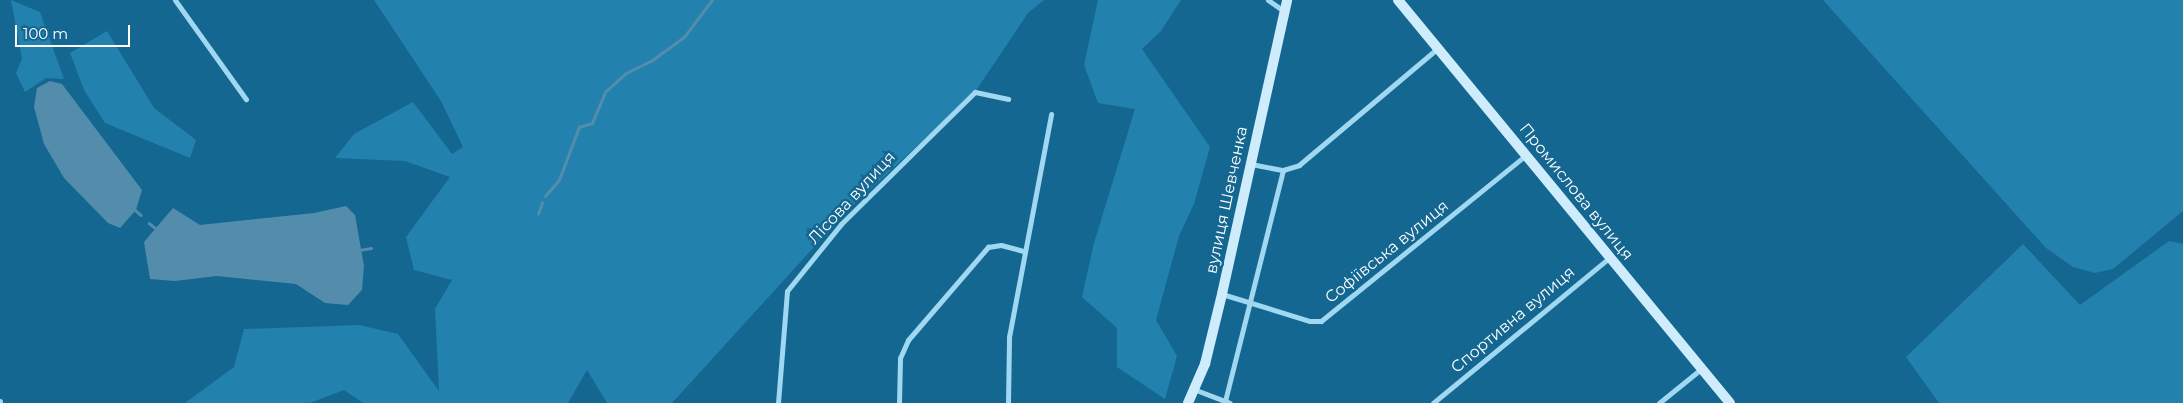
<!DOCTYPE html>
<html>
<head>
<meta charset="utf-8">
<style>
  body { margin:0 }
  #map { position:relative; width:2183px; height:403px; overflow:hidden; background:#146791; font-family:Montserrat,sans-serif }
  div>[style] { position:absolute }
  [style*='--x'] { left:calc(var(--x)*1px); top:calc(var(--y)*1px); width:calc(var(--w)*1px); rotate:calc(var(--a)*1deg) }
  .green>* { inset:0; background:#2381ae }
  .water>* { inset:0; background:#538dab }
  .stream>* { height:2.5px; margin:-1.25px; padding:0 1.25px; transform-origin:1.25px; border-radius:1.25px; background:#538dab }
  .street>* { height:5px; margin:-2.5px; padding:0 2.5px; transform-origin:2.5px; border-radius:2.5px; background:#a0d7f1 }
  .secondary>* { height:10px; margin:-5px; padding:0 5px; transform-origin:5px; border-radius:5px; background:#cfecfc }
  span { translate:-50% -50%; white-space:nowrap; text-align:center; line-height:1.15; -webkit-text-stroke:5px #146791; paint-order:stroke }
  .street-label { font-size:16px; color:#fff }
  .scale { position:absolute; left:15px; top:25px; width:115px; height:22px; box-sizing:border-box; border:2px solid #fff; border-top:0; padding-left:6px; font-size:15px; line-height:18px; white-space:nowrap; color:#fff; -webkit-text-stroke:4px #146791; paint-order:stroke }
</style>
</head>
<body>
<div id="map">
  <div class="green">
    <div style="clip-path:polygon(11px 0,40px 12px,64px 79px,46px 78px,25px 92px,16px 73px,22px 59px)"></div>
    <div style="clip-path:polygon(374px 0,1044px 0,1028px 13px,975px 92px,845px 213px,672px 403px,607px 403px,587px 370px,568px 403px,363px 403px,344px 390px,310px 403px,185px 403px,234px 367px,244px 329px,359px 325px,398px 334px,439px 391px,435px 309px,452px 280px,414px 270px,406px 237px,450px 177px,405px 161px,335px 158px,354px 134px,413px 102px,452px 154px,463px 147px,441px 101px)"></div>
    <div style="clip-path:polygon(1098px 0,1181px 0,1161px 31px,1142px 49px,1210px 147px,1194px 204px,1179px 236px,1156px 320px,1177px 356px,1165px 399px,1117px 367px,1117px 328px,1082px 297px,1094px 243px,1135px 109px,1098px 103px,1084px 65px)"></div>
    <div style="clip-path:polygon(1823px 0,2183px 0,2183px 211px,2113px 269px,2095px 273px,2073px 267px,2046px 248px)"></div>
    <div style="clip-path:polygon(107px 31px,154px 108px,196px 140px,190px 158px,105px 123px,84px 90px,70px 53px)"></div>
    <div style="clip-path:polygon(2169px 241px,2183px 244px,2183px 403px,1939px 403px,1906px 357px,2023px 244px,2080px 305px)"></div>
  </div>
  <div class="water">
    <div style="clip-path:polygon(50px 81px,62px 84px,142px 190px,136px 210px,120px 228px,108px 223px,64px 178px,44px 144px,34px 107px,37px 88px)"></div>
    <div style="clip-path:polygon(346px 206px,355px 215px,364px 266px,362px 290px,348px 305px,325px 303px,296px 284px,217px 276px,175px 281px,150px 279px,144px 242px,173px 208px,200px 225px,314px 213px)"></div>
  </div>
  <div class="stream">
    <div style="--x:545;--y:196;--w:21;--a:-49"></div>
    <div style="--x:559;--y:180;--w:57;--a:-69.3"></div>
    <div style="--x:579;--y:127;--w:14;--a:-17"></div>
    <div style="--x:592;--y:123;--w:34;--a:-67"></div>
    <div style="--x:605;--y:92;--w:28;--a:-42"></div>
    <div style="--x:626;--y:73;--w:28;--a:-26"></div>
    <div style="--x:651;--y:61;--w:41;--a:-36"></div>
    <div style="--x:684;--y:37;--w:46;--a:-52.9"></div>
    <div style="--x:134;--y:209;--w:9;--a:41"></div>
    <div style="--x:538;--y:214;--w:12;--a:-70"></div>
    <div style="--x:149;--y:223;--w:11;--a:38"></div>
    <div style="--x:359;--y:250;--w:12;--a:-9"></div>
  </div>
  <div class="street">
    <div style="--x:175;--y:0;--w:122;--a:54.4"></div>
    <div style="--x:1268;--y:0;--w:19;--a:35"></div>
    <div style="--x:1251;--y:164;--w:33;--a:11"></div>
    <div style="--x:1283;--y:170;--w:17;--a:-17"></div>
    <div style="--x:1299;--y:165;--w:182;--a:-40.1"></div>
    <div style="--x:1222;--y:294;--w:92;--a:17.1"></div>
    <div style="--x:1310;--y:321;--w:11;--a:0"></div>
    <div style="--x:1321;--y:321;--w:264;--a:-39"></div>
    <div style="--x:1196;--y:390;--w:36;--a:21"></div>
    <div style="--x:0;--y:401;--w:2;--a:90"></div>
    <div style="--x:1225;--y:401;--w:238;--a:-75.9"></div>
    <div style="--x:778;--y:403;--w:112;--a:-85.4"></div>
    <div style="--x:787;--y:291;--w:86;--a:-51.1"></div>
    <div style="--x:841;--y:224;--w:188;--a:-44.6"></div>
    <div style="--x:975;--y:92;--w:34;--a:12"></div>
    <div style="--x:899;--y:403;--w:45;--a:-88.7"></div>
    <div style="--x:900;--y:358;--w:20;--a:-66"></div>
    <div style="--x:908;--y:340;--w:123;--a:-49.3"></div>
    <div style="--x:988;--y:247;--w:13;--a:-9"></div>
    <div style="--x:1001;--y:245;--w:24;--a:15"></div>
    <div style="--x:1008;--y:403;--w:66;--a:-89.1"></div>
    <div style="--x:1009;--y:337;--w:227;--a:-79.3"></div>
    <div style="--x:1433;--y:403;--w:229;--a:-39.5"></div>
    <div style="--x:1659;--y:403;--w:54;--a:-39"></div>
  </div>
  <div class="secondary">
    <div style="--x:1398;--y:0;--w:522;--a:50.52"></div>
    <div style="--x:1188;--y:403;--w:43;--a:-66.4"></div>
    <div style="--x:1205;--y:364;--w:72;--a:-76.3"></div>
    <div style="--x:1222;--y:294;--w:301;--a:-77.5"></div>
  </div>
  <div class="street-label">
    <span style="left:1576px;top:192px;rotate:51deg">Промислова вулиця</span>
    <span style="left:852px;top:198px;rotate:-47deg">Лісова вулиця</span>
    <span style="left:1227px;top:200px;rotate:-78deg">вулиця Шевченка</span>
    <span style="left:1387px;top:252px;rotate:-39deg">Софіївська вулиця</span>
    <span style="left:1513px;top:320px;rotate:-40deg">Спортивна вулиця</span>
  </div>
  <div class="scale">100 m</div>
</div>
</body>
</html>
